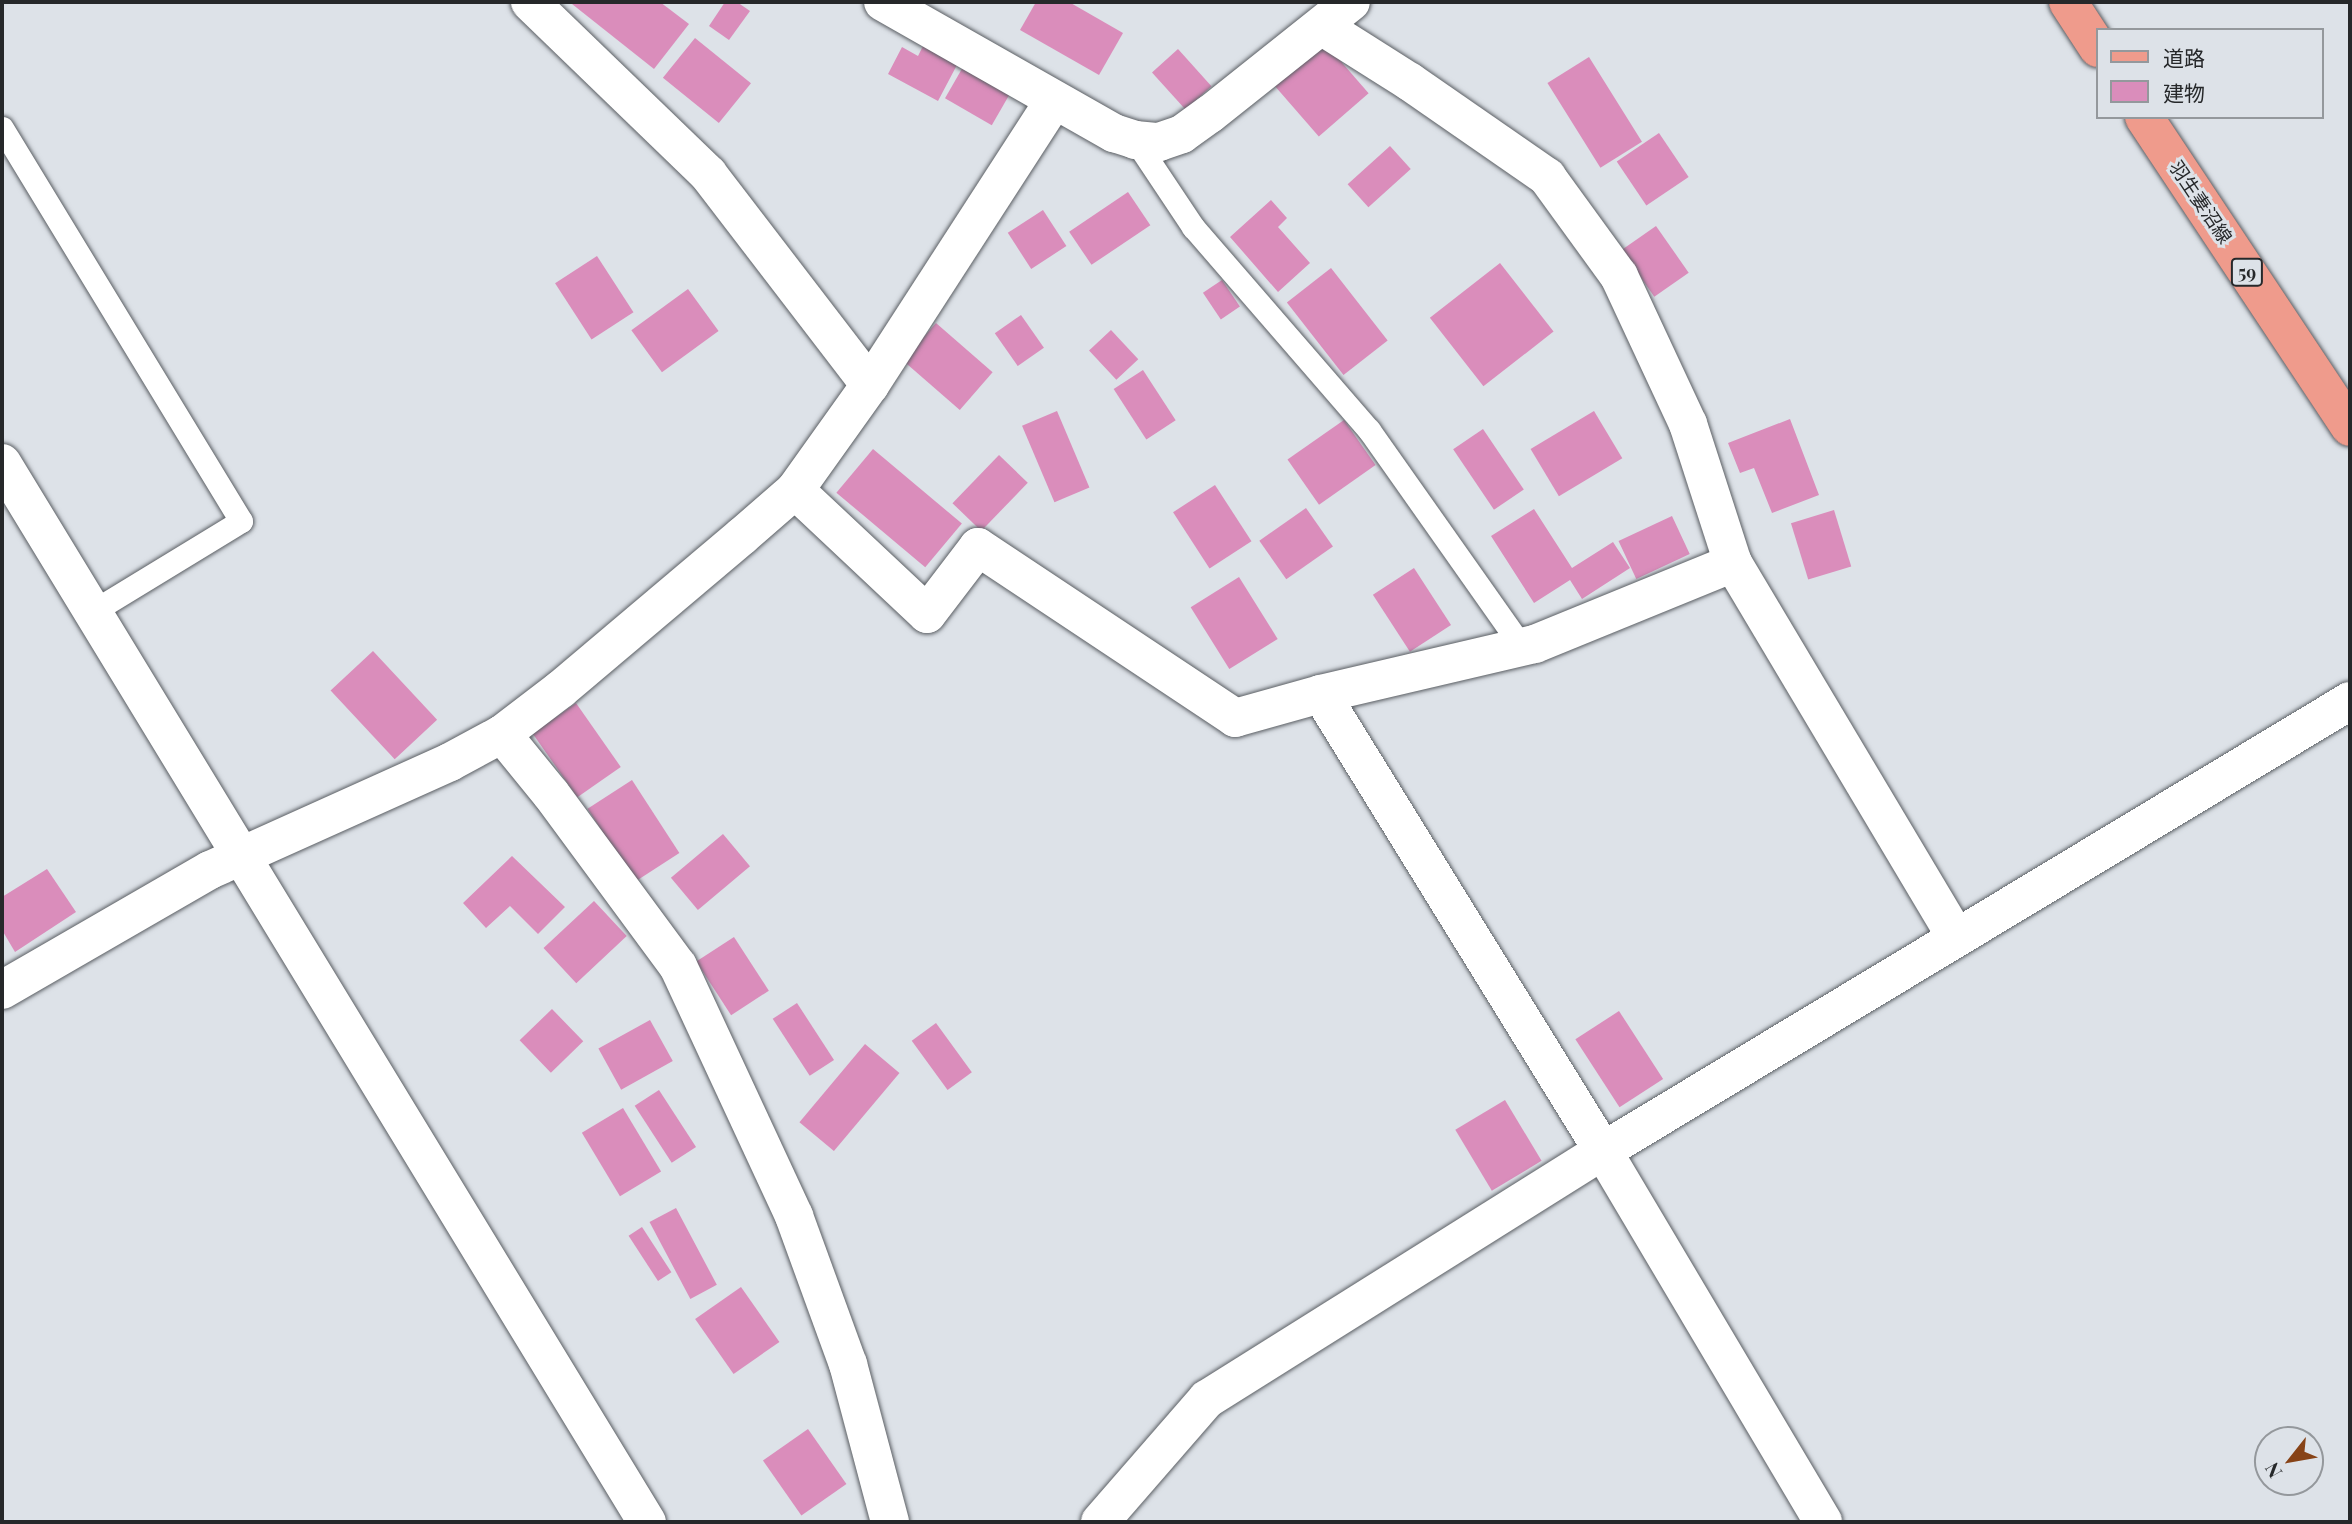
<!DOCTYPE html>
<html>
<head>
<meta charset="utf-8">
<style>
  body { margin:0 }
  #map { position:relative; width:2352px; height:1524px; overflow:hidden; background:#dde2e8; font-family:"Playfair Display","Noto Sans JP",serif }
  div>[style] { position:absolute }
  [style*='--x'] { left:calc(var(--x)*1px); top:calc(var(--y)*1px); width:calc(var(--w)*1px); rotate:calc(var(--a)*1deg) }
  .building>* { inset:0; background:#da8dbb; transform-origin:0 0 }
  .roads { filter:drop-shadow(0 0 2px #5a5e63) drop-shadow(0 0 2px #5a5e63) }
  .service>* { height:23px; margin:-11.5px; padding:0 11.5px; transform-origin:11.5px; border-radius:11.5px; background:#fff }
  .minor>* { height:38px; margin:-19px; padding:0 19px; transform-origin:19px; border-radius:19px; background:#fff }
  .primary>* { height:38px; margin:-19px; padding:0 19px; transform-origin:19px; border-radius:19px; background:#ef9b8c }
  span { translate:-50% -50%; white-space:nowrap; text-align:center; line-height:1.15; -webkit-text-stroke:6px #dde2e8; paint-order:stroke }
  .shield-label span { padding:2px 5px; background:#dde2e8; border:2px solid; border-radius:5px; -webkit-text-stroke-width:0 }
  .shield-label { font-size:18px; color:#26282a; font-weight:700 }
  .street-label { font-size:19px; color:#26282a }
  .frame { position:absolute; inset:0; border:4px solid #26282a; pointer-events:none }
  .legend { position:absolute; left:2096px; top:28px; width:228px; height:91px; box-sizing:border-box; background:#dde2e8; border:2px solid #94989c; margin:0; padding:9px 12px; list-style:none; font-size:21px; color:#26282a }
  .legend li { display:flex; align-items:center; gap:14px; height:35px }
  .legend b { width:35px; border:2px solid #94989c }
  .north { position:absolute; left:2254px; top:1426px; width:70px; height:70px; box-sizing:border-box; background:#dde2e8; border:2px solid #94989c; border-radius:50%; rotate:239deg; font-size:19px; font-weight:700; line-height:28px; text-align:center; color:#26282a }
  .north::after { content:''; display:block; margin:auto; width:24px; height:32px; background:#874317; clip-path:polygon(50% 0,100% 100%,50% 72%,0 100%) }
</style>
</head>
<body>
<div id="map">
  <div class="building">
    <div style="clip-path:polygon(573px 2px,660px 2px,689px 24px,654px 69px,572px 4px)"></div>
    <div style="clip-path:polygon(725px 2px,737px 2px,750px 11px,729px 40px,709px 26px)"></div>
    <div style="clip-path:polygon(1036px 2px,1069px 2px,1123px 33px,1099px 75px,1020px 30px)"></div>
    <div style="left:695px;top:38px;width:72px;height:51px;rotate:39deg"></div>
    <div style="left:1324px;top:42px;width:68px;height:66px;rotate:49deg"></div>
    <div style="clip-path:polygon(924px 44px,958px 63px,938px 101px,888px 74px,902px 47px,918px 56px)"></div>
    <div style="left:1178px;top:49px;width:50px;height:35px;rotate:48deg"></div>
    <div style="left:1589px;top:57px;width:100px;height:49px;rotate:58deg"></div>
    <div style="left:963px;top:67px;width:54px;height:36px;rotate:30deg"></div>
    <div style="left:1659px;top:133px;width:53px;height:51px;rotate:56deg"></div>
    <div style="left:1390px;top:146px;width:31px;height:57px;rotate:48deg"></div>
    <div style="left:1128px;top:192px;width:40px;height:71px;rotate:56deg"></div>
    <div style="clip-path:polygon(1271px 200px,1287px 218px,1278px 227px,1310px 263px,1278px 292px,1230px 237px)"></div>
    <div style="left:1043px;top:210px;width:43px;height:42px;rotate:57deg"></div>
    <div style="left:1656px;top:226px;width:57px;height:42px;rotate:55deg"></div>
    <div style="left:597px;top:256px;width:67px;height:50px;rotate:57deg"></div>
    <div style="left:1500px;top:263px;width:87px;height:89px;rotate:52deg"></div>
    <div style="left:1331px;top:268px;width:92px;height:56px;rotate:52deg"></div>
    <div style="left:1222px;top:280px;width:32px;height:23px;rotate:56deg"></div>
    <div style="left:688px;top:289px;width:52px;height:70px;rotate:54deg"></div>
    <div style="left:1021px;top:315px;width:40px;height:32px;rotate:55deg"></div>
    <div style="left:936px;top:323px;width:75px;height:50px;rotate:41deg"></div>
    <div style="left:1111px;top:330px;width:40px;height:30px;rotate:47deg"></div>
    <div style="left:1143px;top:370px;width:60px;height:35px;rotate:57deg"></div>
    <div style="left:1057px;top:411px;width:83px;height:38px;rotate:67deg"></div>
    <div style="left:1594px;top:411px;width:55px;height:74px;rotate:59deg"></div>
    <div style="clip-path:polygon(1790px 419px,1819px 495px,1772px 513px,1754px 468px,1740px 473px,1728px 443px)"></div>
    <div style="left:1344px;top:420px;width:55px;height:69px;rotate:55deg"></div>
    <div style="left:1483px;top:429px;width:73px;height:36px;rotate:56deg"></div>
    <div style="left:873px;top:449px;width:116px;height:57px;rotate:40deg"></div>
    <div style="left:999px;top:455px;width:40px;height:67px;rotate:44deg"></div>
    <div style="left:1215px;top:485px;width:67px;height:50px;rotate:57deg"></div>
    <div style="left:1306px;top:508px;width:47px;height:57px;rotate:55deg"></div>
    <div style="clip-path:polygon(1534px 509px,1572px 568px,1613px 542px,1630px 568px,1582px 599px,1570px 580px,1534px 603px,1491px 536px)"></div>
    <div style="left:1834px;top:510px;width:59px;height:45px;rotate:73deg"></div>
    <div style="left:1672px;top:516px;width:42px;height:59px;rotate:65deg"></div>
    <div style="left:1414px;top:568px;width:68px;height:49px;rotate:57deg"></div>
    <div style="left:1239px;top:577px;width:73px;height:57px;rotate:58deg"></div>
    <div style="left:373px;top:651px;width:94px;height:58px;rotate:47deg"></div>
    <div style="left:576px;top:703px;width:78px;height:53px;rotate:55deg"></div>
    <div style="left:632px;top:780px;width:87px;height:53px;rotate:57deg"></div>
    <div style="left:723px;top:834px;width:42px;height:68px;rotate:50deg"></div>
    <div style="clip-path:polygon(512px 856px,565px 907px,538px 934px,510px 906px,486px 928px,463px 903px)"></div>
    <div style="clip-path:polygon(47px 869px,76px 912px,15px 952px,2px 930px,2px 897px)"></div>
    <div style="left:594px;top:901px;width:48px;height:69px;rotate:47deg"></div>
    <div style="left:734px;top:937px;width:64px;height:45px;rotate:57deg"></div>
    <div style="left:797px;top:1003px;width:68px;height:29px;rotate:57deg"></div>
    <div style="left:552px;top:1009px;width:45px;height:45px;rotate:46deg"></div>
    <div style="left:1619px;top:1011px;width:81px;height:52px;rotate:57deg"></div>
    <div style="left:650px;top:1020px;width:47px;height:59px;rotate:61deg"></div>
    <div style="left:936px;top:1023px;width:61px;height:30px;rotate:54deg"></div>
    <div style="left:865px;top:1044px;width:45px;height:102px;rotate:40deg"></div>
    <div style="left:659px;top:1090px;width:68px;height:29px;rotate:57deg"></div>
    <div style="left:1505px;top:1100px;width:71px;height:58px;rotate:59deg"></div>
    <div style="left:623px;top:1108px;width:74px;height:48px;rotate:59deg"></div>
    <div style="left:676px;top:1208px;width:87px;height:30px;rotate:62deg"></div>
    <div style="left:642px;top:1227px;width:54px;height:16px;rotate:57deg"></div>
    <div style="left:741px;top:1287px;width:67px;height:56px;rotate:55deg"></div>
    <div style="left:808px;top:1429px;width:67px;height:55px;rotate:55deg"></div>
  </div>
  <div class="roads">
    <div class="service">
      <div style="--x:2;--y:128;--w:460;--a:58.7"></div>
      <div style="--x:241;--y:521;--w:175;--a:148.6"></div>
      <div style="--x:1135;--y:140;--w:105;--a:56.3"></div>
      <div style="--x:1193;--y:227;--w:269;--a:49.1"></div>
      <div style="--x:1369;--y:430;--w:266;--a:54.8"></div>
    </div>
    <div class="minor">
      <div style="--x:530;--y:2;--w:248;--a:44"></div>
      <div style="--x:708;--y:174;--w:266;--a:52.5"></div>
      <div style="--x:883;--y:2;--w:266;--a:29.6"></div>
      <div style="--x:1114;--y:133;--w:22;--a:18"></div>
      <div style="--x:1135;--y:140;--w:24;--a:5"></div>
      <div style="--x:1159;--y:142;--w:24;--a:-19"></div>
      <div style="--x:1182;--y:134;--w:34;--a:-36"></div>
      <div style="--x:1210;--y:114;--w:180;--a:-38.5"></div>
      <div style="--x:1323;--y:27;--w:103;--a:32.3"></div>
      <div style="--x:1410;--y:82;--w:167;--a:34.7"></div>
      <div style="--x:1547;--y:177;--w:122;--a:54"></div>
      <div style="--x:1619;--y:276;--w:163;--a:65"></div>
      <div style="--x:1688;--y:424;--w:146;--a:72.1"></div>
      <div style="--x:1733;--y:563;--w:435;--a:59.2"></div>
      <div style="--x:2;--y:463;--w:1240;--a:58.66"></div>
      <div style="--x:795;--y:490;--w:181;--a:43.2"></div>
      <div style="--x:927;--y:614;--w:84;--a:-52.7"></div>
      <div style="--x:978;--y:547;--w:309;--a:33.6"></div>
      <div style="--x:1235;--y:718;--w:89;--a:-15.6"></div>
      <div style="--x:1321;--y:694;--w:220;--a:-13.2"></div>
      <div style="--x:1535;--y:644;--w:214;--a:-22.2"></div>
      <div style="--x:1321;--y:694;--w:537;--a:58.32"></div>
      <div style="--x:1603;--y:1151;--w:431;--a:59.3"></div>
      <div style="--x:502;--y:734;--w:77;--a:50.8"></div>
      <div style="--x:551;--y:794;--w:214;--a:53.6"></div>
      <div style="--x:678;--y:966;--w:276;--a:65.1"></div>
      <div style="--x:794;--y:1216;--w:158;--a:70"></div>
      <div style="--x:848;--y:1364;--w:163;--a:75.1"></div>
      <div style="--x:2;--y:990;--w:240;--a:-30"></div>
      <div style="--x:210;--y:870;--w:263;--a:-24.2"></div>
      <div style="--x:450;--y:762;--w:59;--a:-28.3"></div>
      <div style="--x:502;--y:734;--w:74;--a:-37.3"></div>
      <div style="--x:561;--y:689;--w:236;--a:-40.2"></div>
      <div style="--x:741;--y:537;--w:72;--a:-41"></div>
      <div style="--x:795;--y:490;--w:129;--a:-54.5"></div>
      <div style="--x:870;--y:385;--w:338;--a:-57.1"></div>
      <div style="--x:1100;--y:1522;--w:163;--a:-49"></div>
      <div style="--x:1207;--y:1399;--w:467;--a:-32.1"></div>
      <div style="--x:1603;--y:1151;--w:872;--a:-31.07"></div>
    </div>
    <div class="primary">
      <div style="--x:2068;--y:2;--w:55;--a:56.9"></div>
      <div style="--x:2144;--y:117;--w:372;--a:56.4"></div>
    </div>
  </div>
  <div class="shield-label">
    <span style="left:2247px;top:272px">59</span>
  </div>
  <div class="street-label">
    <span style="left:2201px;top:202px;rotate:56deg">羽生妻沼線</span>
  </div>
  <div class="frame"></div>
  <ul class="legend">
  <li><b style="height:9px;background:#ef9b8c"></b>道路</li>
  <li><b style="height:19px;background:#da8dbb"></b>建物</li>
  </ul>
  <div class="north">N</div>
</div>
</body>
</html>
